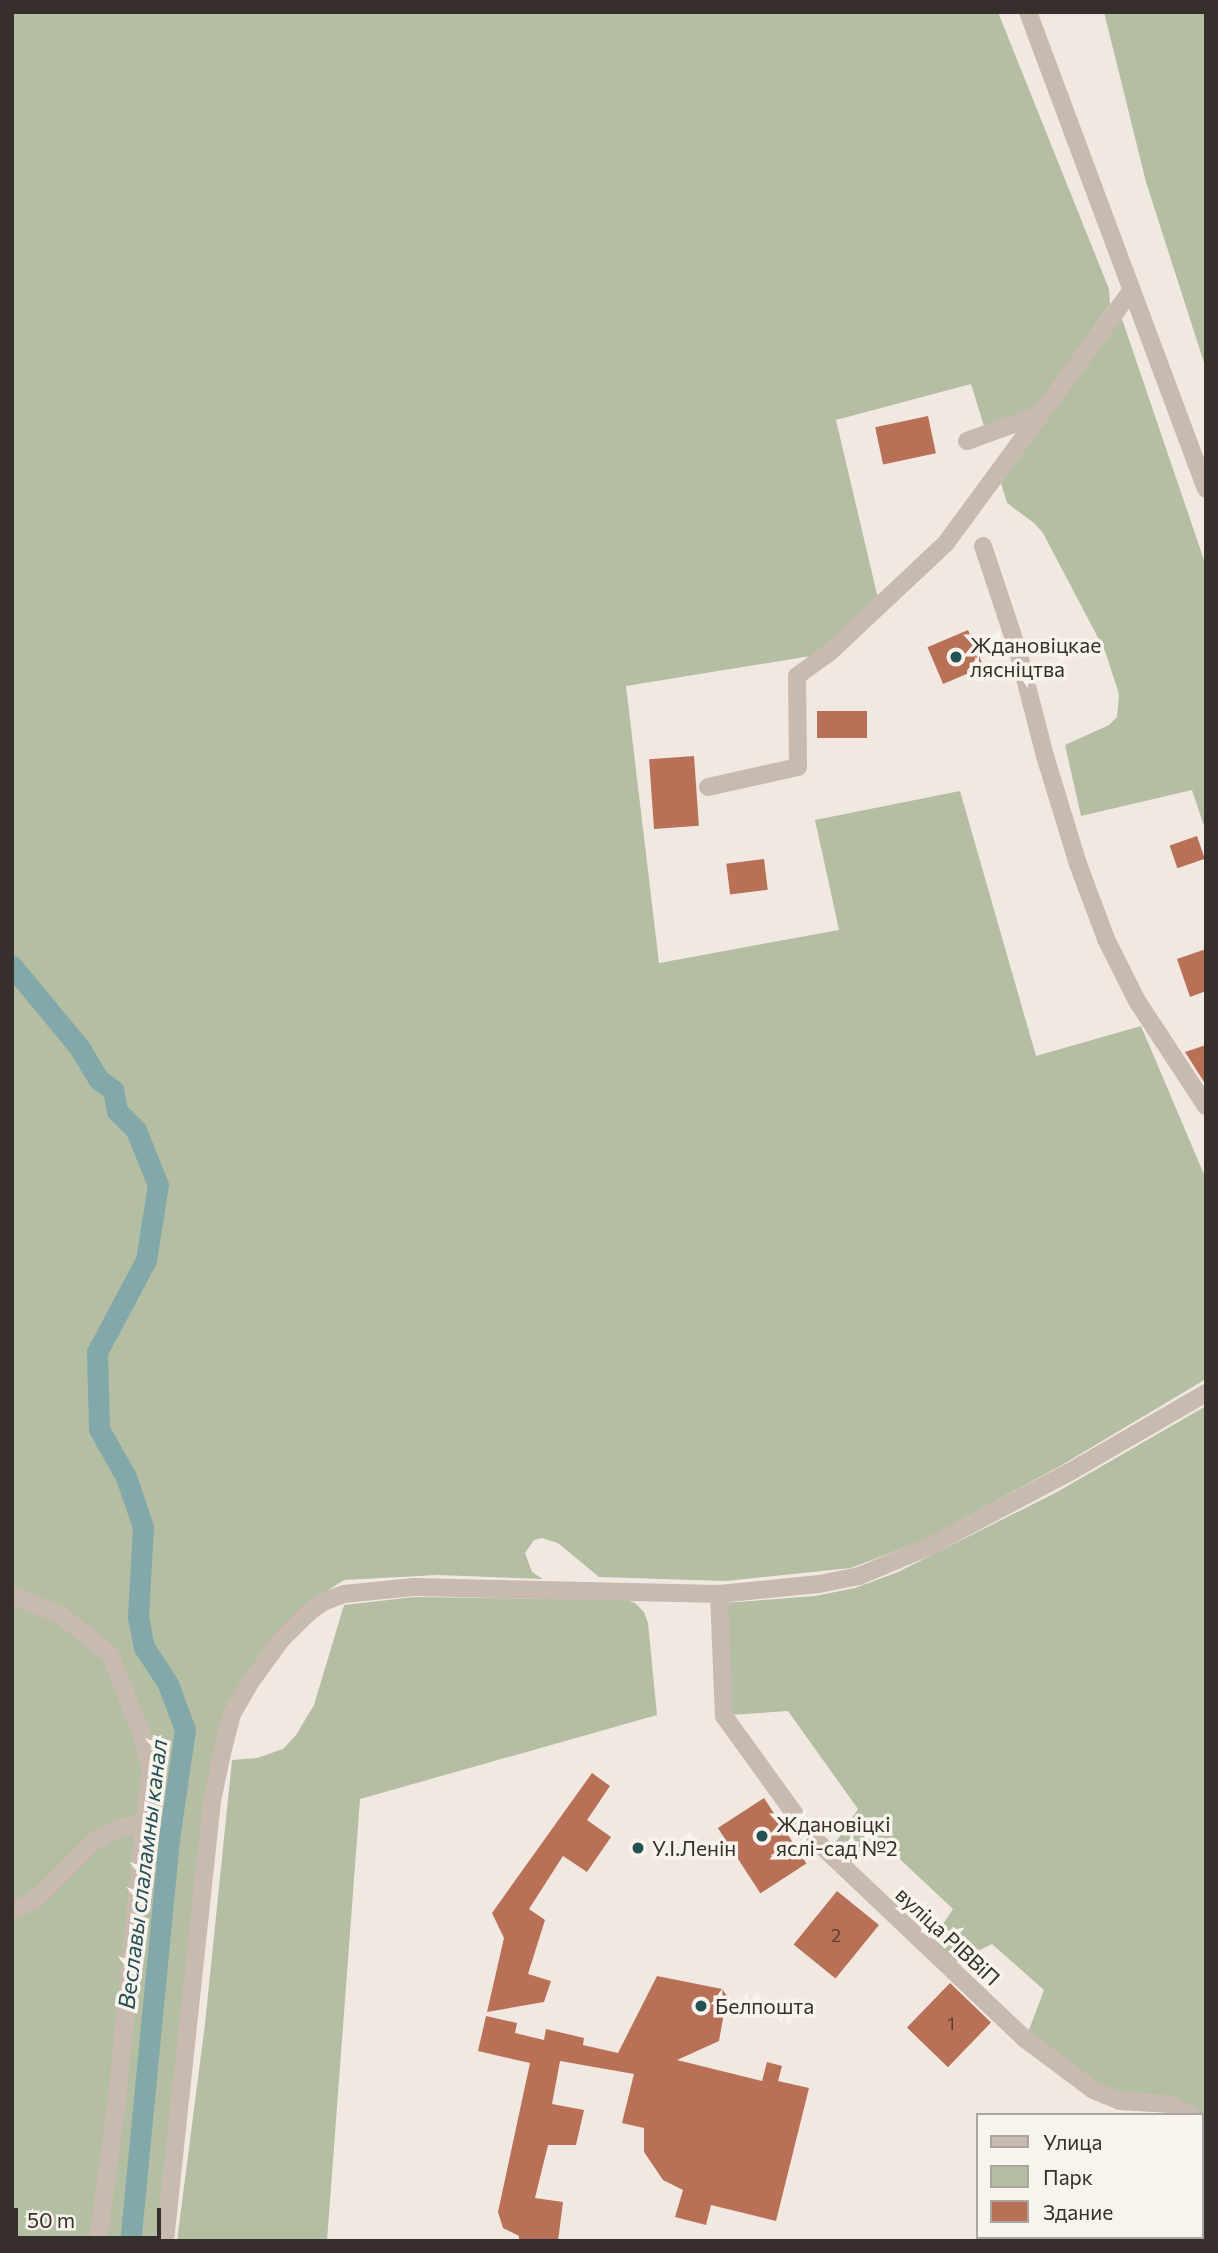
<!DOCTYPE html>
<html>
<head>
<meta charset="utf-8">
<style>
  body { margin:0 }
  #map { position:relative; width:1218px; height:2253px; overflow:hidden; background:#f1e9e1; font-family:Commissioner,sans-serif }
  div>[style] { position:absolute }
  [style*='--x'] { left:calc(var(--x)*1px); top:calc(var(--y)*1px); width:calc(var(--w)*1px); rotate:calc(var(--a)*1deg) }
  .green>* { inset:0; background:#b4bea2 }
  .canal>* { height:21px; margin:-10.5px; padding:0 10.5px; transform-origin:10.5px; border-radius:10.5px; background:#83a8aa }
  .building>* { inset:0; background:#b87057; transform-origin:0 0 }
  .minor>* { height:18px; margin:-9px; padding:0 9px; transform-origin:9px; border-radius:9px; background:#c8baae }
  .dots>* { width:19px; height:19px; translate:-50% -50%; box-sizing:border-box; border:4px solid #f8f3ed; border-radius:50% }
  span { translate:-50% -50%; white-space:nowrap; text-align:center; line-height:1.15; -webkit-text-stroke:7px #f8f3ed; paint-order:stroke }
  .number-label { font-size:18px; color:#573f36 }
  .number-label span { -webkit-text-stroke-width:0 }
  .poi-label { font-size:21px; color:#372f2b }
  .left { translate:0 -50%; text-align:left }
  .street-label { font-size:21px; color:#372f2b }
  .water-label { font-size:23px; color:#255054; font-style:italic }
  .frame { position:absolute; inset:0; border:14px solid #372f2b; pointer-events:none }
  .legend { position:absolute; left:976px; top:2113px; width:228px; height:126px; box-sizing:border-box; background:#f8f3ed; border:2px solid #aba59f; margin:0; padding:9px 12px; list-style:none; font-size:21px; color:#372f2b }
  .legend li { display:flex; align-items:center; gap:14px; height:35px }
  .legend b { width:35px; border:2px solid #aba59f }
  .scale { position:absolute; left:14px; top:2208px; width:147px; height:32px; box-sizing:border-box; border:4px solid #372f2b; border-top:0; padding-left:9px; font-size:21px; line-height:24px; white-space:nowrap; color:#372f2b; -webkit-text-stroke:5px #f8f3ed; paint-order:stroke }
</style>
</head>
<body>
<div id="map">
  <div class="green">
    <div style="clip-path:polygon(12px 12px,998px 12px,1109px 289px,1110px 304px,1035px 409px,984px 426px,971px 384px,836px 420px,880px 607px,829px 653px,626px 686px,659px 963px,839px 930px,815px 820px,960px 791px,1036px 1056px,1141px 1026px,1206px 1179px,1206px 1379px,1062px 1465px,924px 1540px,851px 1568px,726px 1581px,599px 1577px,558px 1543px,542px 1538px,534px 1540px,525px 1553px,532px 1572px,543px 1579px,438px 1575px,344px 1580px,304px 1606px,244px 1676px,205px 1802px,156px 2241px,102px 2241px,151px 1769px,142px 1822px,119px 1826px,12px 1909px)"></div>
    <div style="clip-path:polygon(1104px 12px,1206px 12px,1206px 369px,1146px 182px)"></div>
    <div style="clip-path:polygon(1121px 316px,1206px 566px,1206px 832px,1192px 790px,1081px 816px,1065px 745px,1109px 725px,1117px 717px,1119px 694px,1105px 651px,1043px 533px,1034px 523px,1007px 503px,1001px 483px)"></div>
    <div style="clip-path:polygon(1206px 1406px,1206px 2121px,1202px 2115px,1119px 2098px,1027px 2035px,1044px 1990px,992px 1944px,951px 1964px,931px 1943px,953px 1909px,887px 1847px,846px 1864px,831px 1849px,858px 1809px,788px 1711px,730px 1715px,724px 1603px,815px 1596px,855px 1588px,898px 1572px,1057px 1492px)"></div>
    <div style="clip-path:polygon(414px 1597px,626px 1600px,635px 1603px,644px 1612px,648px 1623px,657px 1715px,360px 1799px,327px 2241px,177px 2241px,205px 2024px,232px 1760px,257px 1758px,283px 1749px,296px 1735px,314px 1705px,344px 1605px)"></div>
    <div style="clip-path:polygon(142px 1826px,95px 2241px,12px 2241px,12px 1912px,95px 1843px)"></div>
  </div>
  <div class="canal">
    <div style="--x:12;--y:966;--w:105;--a:50.4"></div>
    <div style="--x:79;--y:1047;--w:37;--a:59"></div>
    <div style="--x:98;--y:1079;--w:19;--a:36"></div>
    <div style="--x:113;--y:1090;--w:21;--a:79"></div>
    <div style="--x:117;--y:1111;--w:27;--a:45"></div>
    <div style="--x:136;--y:1130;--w:59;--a:68.2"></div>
    <div style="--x:158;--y:1185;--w:76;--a:99.1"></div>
    <div style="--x:146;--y:1260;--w:104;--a:118"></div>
    <div style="--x:97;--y:1352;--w:77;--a:88.5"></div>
    <div style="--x:99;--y:1429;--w:55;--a:60.6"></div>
    <div style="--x:126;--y:1477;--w:53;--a:71.2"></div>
    <div style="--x:143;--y:1527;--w:90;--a:93.2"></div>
    <div style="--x:138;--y:1617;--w:31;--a:79"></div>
    <div style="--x:144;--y:1647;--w:44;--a:57"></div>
    <div style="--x:168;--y:1684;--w:49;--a:69.7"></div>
    <div style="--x:185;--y:1730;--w:110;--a:98.4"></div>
    <div style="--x:169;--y:1839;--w:404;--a:95.5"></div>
  </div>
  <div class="building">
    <div style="left:928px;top:416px;width:38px;height:54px;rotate:78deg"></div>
    <div style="left:968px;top:630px;width:40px;height:44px;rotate:67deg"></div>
    <div style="left:867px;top:711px;width:27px;height:50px;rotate:90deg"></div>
    <div style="left:694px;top:756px;width:70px;height:45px;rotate:86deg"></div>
    <div style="left:1197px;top:836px;width:24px;height:29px;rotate:71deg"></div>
    <div style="left:764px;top:859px;width:31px;height:38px;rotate:83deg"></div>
    <div style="clip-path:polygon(1206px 949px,1206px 991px,1190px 997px,1177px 959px)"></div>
    <div style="clip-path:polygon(1206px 1045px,1206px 1085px,1185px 1052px)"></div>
    <div style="clip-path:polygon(592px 1773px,610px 1786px,587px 1820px,611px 1837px,587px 1872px,563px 1856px,529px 1909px,545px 1920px,528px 1974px,551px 1981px,544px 2002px,487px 2012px,504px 1938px,492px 1913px)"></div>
    <div style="left:764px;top:1798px;width:78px;height:55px;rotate:57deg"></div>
    <div style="left:837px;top:1891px;width:54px;height:69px;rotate:39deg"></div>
    <div style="clip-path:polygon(657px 1976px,722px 1989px,727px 1996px,719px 2041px,677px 2060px,762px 2081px,767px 2062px,782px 2066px,778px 2081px,809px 2088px,776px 2221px,711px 2205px,706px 2225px,675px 2217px,683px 2190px,663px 2180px,644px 2152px,644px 2128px,622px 2123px,634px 2074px,560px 2061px,552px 2104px,584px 2110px,576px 2145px,548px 2145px,535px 2198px,563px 2202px,558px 2241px,519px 2241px,519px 2236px,503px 2228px,498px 2212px,530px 2063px,478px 2051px,486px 2016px,517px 2023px,515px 2033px,544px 2040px,546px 2029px,584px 2038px,583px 2045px,618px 2053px)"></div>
    <div style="left:950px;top:1983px;width:57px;height:62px;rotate:44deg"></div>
  </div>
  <div class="minor">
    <div style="--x:1028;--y:12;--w:509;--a:69.54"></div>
    <div style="--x:967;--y:441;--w:79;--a:-20"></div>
    <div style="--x:983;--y:546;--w:111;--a:71.6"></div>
    <div style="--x:1018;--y:651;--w:108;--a:75.6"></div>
    <div style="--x:1045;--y:756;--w:113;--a:73"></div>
    <div style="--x:1078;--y:864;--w:80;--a:69.5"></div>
    <div style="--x:1106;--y:939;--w:69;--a:63.4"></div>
    <div style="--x:1137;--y:1001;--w:126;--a:56.7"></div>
    <div style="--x:708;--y:787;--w:92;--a:-12.5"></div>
    <div style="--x:798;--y:767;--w:91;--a:-90.6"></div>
    <div style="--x:797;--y:676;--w:39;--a:-36"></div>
    <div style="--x:829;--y:653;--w:161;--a:-43.2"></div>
    <div style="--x:946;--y:543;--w:314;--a:-53.7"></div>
    <div style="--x:719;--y:1594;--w:122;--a:87.7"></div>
    <div style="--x:724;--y:1716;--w:145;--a:54.2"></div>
    <div style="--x:809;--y:1834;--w:298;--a:43.5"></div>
    <div style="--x:1025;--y:2039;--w:54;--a:36.7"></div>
    <div style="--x:1068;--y:2071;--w:31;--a:37"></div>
    <div style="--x:1093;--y:2090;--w:29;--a:22"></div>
    <div style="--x:1120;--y:2101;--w:51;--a:3.4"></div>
    <div style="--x:1171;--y:2104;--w:22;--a:30"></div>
    <div style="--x:12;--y:1595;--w:52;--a:22.6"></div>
    <div style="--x:60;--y:1615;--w:63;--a:38"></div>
    <div style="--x:110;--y:1654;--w:82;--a:68.5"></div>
    <div style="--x:140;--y:1730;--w:41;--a:74.2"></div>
    <div style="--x:151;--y:1769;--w:55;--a:97.3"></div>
    <div style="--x:12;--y:1911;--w:25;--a:-26"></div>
    <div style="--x:35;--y:1900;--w:83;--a:-45"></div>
    <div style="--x:94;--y:1841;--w:29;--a:-27"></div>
    <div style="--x:120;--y:1828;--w:24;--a:-9"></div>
    <div style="--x:144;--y:1824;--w:277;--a:95.6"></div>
    <div style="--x:117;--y:2100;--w:142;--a:97.7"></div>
    <div style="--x:1202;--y:2123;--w:4;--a:27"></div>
    <div style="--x:165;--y:2241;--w:443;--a:-83.9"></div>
    <div style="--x:212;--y:1801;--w:49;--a:-78.2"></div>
    <div style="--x:222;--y:1753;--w:40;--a:-75.6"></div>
    <div style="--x:232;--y:1714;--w:39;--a:-60"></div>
    <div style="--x:252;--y:1680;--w:49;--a:-54.1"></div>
    <div style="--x:281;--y:1640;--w:38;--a:-45"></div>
    <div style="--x:308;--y:1613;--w:19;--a:-36"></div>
    <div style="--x:323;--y:1602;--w:22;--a:-21"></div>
    <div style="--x:344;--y:1594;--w:70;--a:-5.7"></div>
    <div style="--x:414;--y:1587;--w:305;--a:1.3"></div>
    <div style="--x:719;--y:1594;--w:100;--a:-5.7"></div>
    <div style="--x:819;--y:1584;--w:41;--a:-11.3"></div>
    <div style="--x:859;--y:1576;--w:75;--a:-22.8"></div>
    <div style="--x:928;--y:1547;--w:158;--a:-27.9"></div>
    <div style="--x:1068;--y:1473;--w:160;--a:-30.1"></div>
  </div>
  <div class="dots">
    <div style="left:956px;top:657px;background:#255054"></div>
    <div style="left:762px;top:1836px;background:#255054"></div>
    <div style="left:638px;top:1848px;background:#255054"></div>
    <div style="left:701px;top:2006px;background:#255054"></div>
  </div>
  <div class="number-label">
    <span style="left:836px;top:1935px">2</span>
    <span style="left:951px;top:2023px">1</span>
  </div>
  <div class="poi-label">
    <span class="left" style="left:970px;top:657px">Ждановіцкае<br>лясніцтва</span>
    <span class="left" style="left:776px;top:1836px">Ждановіцкі<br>яслі-сад №2</span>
    <span class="left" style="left:652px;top:1848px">У.І.Ленін</span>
    <span class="left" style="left:715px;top:2006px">Белпошта</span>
  </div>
  <div class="street-label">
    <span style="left:948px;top:1936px;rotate:43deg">вуліца РІВВіП</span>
  </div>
  <div class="water-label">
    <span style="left:142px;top:1874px;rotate:-83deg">Веславы слаламны канал</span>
  </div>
  <div class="frame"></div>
  <ul class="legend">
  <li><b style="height:9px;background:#c8baae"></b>Улица</li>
  <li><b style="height:19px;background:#b4bea2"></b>Парк</li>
  <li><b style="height:19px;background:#b87057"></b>Здание</li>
  </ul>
  <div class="scale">50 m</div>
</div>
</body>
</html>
